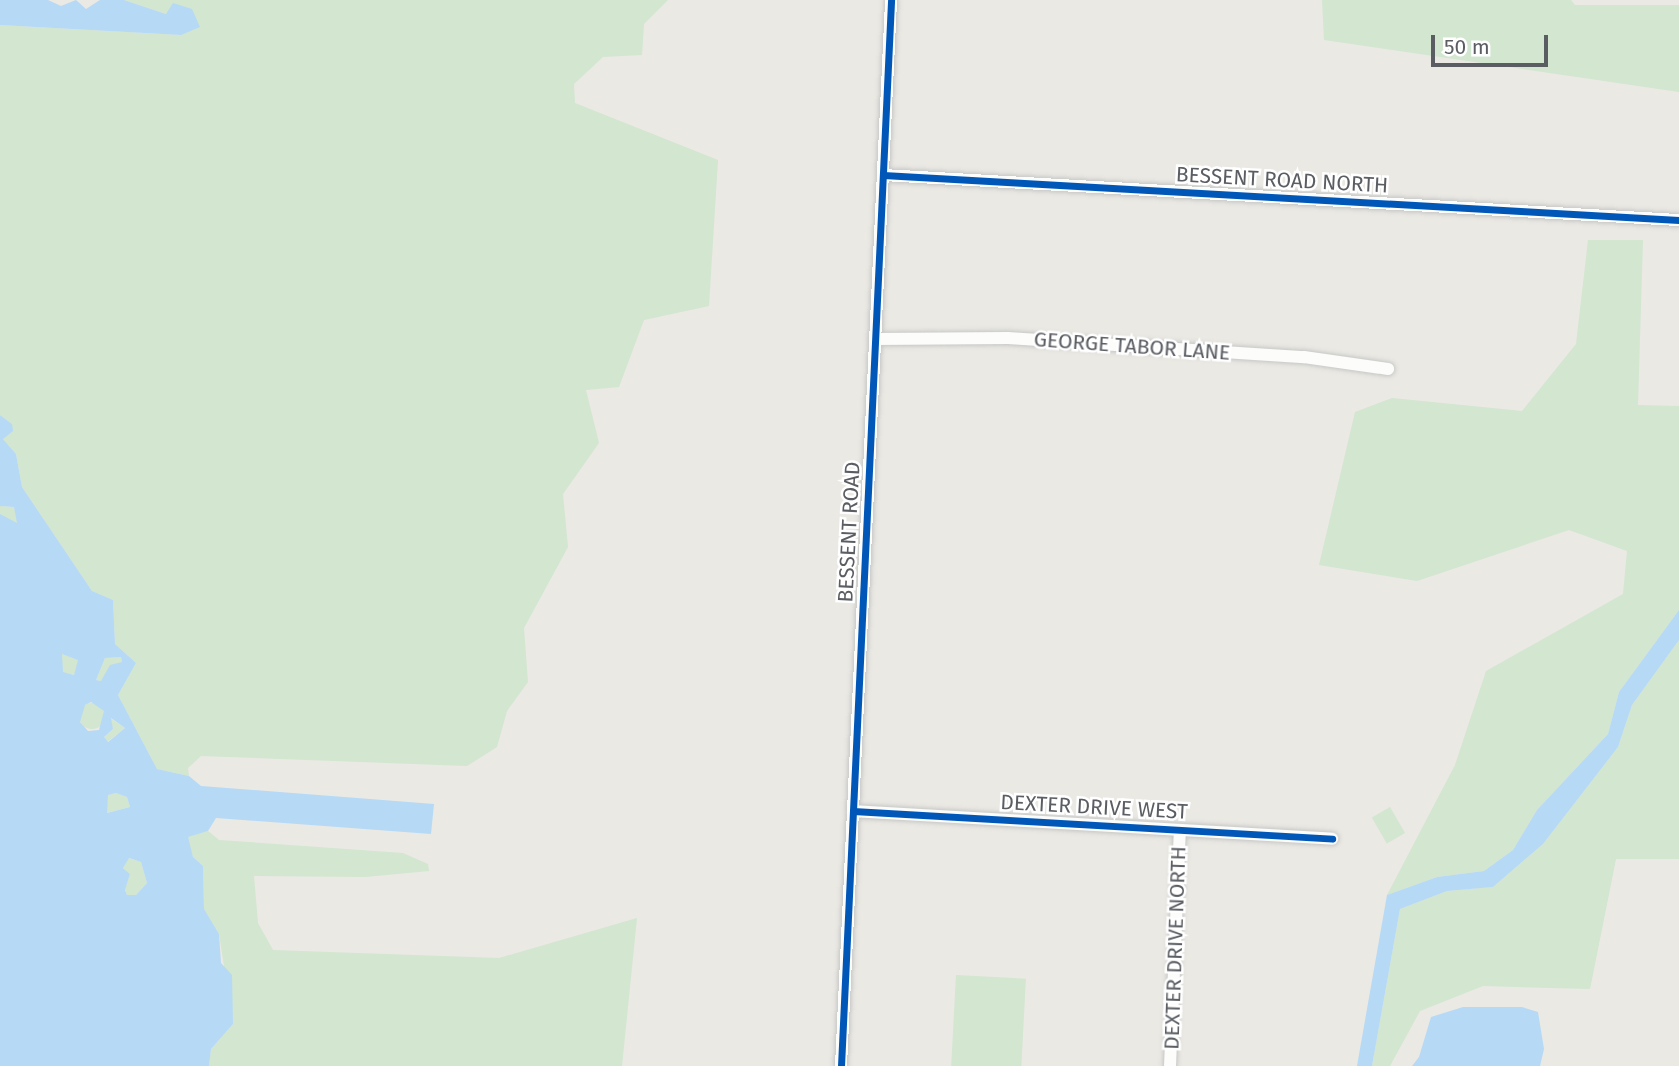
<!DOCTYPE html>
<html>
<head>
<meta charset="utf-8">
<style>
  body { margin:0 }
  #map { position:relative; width:1679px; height:1066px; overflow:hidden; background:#eae9e4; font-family:"Fira Sans",sans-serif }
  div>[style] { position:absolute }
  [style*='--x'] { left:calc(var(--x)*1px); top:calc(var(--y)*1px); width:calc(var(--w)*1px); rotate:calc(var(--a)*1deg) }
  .green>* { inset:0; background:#d2e6d0; transform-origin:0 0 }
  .round { border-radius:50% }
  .water>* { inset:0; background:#b6d9f6 }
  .roads { filter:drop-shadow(0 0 2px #c7c7c6) drop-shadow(0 0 2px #c7c7c6) }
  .street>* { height:12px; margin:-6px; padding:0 6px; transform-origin:6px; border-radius:6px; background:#fcfcfb }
  .cycleway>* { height:7px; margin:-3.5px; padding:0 3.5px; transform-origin:3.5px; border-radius:3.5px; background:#0057b8 }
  span { translate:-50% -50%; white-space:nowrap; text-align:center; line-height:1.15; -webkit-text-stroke:5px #fff; paint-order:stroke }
  .street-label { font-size:21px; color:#5a5d62 }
  .scale { position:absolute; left:1431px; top:35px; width:117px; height:32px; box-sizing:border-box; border:4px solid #5a5d62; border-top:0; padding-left:9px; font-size:21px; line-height:24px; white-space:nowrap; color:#5a5d62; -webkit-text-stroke:5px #fff; paint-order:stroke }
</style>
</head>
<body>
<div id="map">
  <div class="green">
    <div style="clip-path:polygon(124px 0,668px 0,644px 24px,642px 55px,603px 57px,574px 84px,575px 103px,718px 160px,709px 306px,644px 320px,619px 387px,586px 390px,599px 443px,563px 494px,568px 547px,524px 628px,528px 682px,507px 711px,497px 747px,467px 766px,201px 756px,188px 768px,189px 776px,157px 769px,118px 695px,136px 663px,115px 644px,113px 600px,92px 591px,22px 487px,16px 454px,3px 439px,12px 424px,0 415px,0 25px,181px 35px,166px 14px)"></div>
    <div style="clip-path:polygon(1322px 0,1571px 0,1575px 5px,1679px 5px,1679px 92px,1324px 40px)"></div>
    <div style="clip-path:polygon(1588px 240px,1643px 240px,1638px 405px,1679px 406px,1679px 610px,1619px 692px,1608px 734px,1537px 810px,1513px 850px,1484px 871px,1437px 877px,1387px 895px,1455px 765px,1486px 671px,1623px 594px,1627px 551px,1569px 530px,1417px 581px,1319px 565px,1355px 412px,1392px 398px,1522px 411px,1576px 344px)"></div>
    <div style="clip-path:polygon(0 506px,14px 507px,18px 523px,14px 525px,0 514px)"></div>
    <div style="clip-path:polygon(1679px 640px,1679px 859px,1616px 859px,1590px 989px,1483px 986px,1420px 1011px,1390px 1066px,1372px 1066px,1400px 909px,1447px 891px,1493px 887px,1543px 844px,1618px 747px,1632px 705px)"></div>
    <div style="clip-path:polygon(62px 654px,79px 660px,74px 675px,62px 672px)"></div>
    <div style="clip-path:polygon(121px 657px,122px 662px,101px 681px,96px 680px,105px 658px)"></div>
    <div class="round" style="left:79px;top:703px;width:26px;height:26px"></div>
    <div style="clip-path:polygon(110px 718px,125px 728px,107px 742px,104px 737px,113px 729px)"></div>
    <div style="clip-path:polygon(116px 793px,127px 797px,130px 807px,106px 813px,108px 795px)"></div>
    <div style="left:1390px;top:807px;width:30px;height:21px;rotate:60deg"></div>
    <div style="clip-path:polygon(208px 831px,219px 840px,403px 853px,428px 864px,429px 871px,365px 877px,254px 876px,258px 923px,273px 950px,499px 958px,637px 918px,622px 1066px,209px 1066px,211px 1049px,233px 1024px,219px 934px,204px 910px,203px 866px,193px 857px,187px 837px)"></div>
    <div style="clip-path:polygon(128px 858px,141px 862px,147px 883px,136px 895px,127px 895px,125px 889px,130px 874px,123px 868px)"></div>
    <div style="left:956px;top:975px;width:70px;height:91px;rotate:3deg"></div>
  </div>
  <div class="water">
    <div style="clip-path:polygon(0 0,48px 0,61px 6px,76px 0,86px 9px,100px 0,124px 0,166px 14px,173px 3px,192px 9px,200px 27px,181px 35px,0 25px)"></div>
    <div style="clip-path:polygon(evenodd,0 415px,12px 424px,13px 431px,3px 439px,16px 454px,22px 487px,92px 591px,113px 600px,115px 644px,136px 663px,118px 695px,157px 769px,189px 776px,201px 786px,434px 804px,431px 834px,216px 818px,208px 831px,188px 837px,193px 857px,203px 866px,204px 909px,219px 934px,221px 963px,232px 975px,233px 1024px,211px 1049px,209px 1066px,0 1066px,0 514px,17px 523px,14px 507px,0 506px,0 415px,62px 654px,78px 660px,74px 675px,63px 672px,62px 654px,0 415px,121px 657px,122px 662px,110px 665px,101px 681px,96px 680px,105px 658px,121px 657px,0 415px,91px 702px,104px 711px,99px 730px,88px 731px,80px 722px,85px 705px,91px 702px,0 415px,111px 718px,125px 728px,108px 742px,104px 737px,113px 729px,111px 718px,0 415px,116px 793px,127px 797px,130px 807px,107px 813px,108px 795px,116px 793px,0 415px,129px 858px,141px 862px,147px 883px,136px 895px,127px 895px,125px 890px,130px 874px,123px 868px,129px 858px)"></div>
    <div style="clip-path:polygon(1679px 610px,1679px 640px,1632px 705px,1618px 747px,1543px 844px,1493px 887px,1447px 891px,1400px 909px,1372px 1066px,1357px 1066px,1387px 895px,1437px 877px,1484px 871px,1513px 850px,1537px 810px,1608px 734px,1619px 692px)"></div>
    <div style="clip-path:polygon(1463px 1007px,1522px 1007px,1538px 1012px,1544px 1049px,1540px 1066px,1412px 1066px,1419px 1057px,1431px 1017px)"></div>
  </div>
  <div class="roads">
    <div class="street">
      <div style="--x:883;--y:175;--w:797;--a:3.24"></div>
      <div style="--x:875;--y:339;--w:133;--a:-0.4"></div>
      <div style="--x:1008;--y:338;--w:297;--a:3.7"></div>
      <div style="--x:1304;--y:357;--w:85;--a:8.1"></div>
      <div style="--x:853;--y:811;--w:480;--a:3.3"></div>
      <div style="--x:841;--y:1066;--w:1067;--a:-87.31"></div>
      <div style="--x:1170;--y:1066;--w:236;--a:-87.6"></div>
    </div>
  </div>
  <div class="cycleway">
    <div style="--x:883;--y:175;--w:797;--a:3.24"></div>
    <div style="--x:853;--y:811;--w:480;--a:3.3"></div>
    <div style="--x:841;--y:1066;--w:1067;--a:-87.31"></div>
  </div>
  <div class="street-label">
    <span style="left:1282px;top:180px;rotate:3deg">BESSENT ROAD NORTH</span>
    <span style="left:1132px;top:346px;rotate:4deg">GEORGE TABOR LANE</span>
    <span style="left:849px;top:532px;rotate:-87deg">BESSENT ROAD</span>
    <span style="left:1094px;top:807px;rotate:3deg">DEXTER DRIVE WEST</span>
    <span style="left:1175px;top:948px;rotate:-88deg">DEXTER DRIVE NORTH</span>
  </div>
  <div class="scale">50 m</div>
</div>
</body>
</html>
